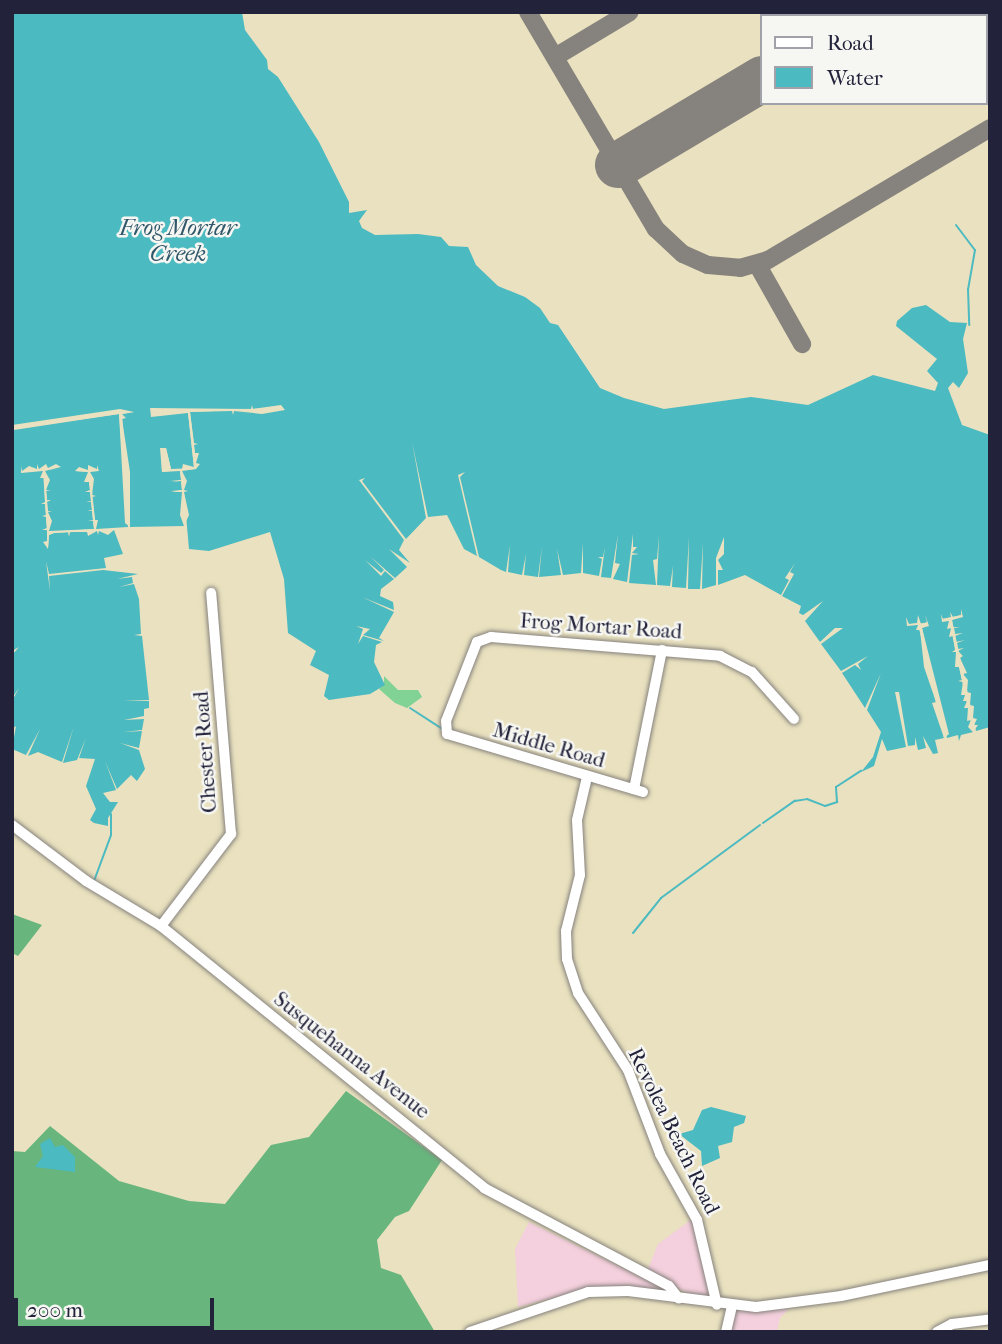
<!DOCTYPE html>
<html>
<head>
<meta charset="utf-8">
<style>
  body { margin:0 }
  #map { position:relative; width:1002px; height:1344px; overflow:hidden; background:#e9e1bf; font-family:"IM FELL French Canon",serif }
  div>[style] { position:absolute }
  [style*='--x'] { left:calc(var(--x)*1px); top:calc(var(--y)*1px); width:calc(var(--w)*1px); rotate:calc(var(--a)*1deg) }
  .built>* { inset:0; background:#f4cfdd }
  .green>* { inset:0; background:#81d395 }
  .forest>* { inset:0; background:#68b57e }
  .water>* { inset:0; background:#4bbac1 }
  .pier>* { inset:0; background:#e9e1bf }
  .stream>* { height:2px; margin:-1px; padding:0 1px; transform-origin:1px; border-radius:1px; background:#4bbac1 }
  .taxiway>* { height:18px; margin:-9px; padding:0 9px; transform-origin:9px; border-radius:9px; background:#86827d }
  .runway>* { height:46px; margin:-23px; padding:0 23px; transform-origin:23px; border-radius:23px; background:#86827d }
  .roads { filter:drop-shadow(0 0 2px #86827d) drop-shadow(0 0 2px #86827d) }
  .minor>* { height:10px; margin:-5px; padding:0 5px; transform-origin:5px; border-radius:5px; background:#fff }
  span { translate:-50% -50%; white-space:nowrap; text-align:center; line-height:1.15; -webkit-text-stroke:5px #f6f6f2; paint-order:stroke }
  .street-label { font-size:21px; color:#22223b }
  .water-label { font-size:23px; color:#30576a; font-style:italic }
  .frame { position:absolute; inset:0; border:14px solid #22223b; pointer-events:none }
  .legend { position:absolute; left:760px; top:14px; width:228px; height:91px; box-sizing:border-box; background:#f6f6f2; border:2px solid #a1a1a9; margin:0; padding:9px 12px; list-style:none; font-size:21px; color:#22223b }
  .legend li { display:flex; align-items:center; gap:14px; height:35px }
  .legend b { width:35px; border:2px solid #a1a1a9 }
  .scale { position:absolute; left:14px; top:1298px; width:200px; height:32px; box-sizing:border-box; border:4px solid #22223b; border-top:0; padding-left:9px; font-size:21px; line-height:24px; white-space:nowrap; color:#22223b; -webkit-text-stroke:5px #f6f6f2; paint-order:stroke }
</style>
</head>
<body>
<div id="map">
  <div class="built">
    <div style="clip-path:polygon(692px 1219px,713px 1301px,690px 1295px,647px 1271px,658px 1244px)"></div>
    <div style="clip-path:polygon(529px 1222px,663px 1288px,663px 1291px,598px 1286px,518px 1307px,515px 1249px)"></div>
    <div style="clip-path:polygon(789px 1309px,780px 1318px,777px 1332px,730px 1332px,735px 1311px)"></div>
  </div>
  <div class="green">
    <div style="clip-path:polygon(384px 676px,398px 690px,418px 690px,422px 697px,407px 708px,395px 703px,379px 689px,384px 685px)"></div>
  </div>
  <div class="forest">
    <div style="clip-path:polygon(12px 914px,42px 925px,18px 956px,12px 953px)"></div>
    <div style="clip-path:polygon(346px 1091px,442px 1160px,409px 1211px,395px 1217px,377px 1240px,381px 1268px,401px 1275px,435px 1332px,12px 1332px,12px 1151px,25px 1152px,50px 1126px,119px 1181px,189px 1201px,225px 1204px,271px 1145px,309px 1137px)"></div>
  </div>
  <div class="water">
    <div style="clip-path:polygon(12px 12px,242px 12px,245px 30px,267px 60px,268px 69px,278px 77px,319px 142px,349px 202px,349px 213px,367px 210px,359px 221px,362px 228px,375px 235px,418px 234px,441px 237px,449px 246px,468px 247px,476px 265px,498px 286px,525px 297px,540px 308px,550px 323px,558px 325px,600px 388px,624px 398px,664px 409px,751px 397px,808px 405px,873px 375px,935px 391px,938px 383px,927px 371px,937px 359px,896px 326px,897px 321px,912px 308px,926px 305px,950px 322px,967px 323px,963px 339px,968px 373px,959px 388px,953px 382px,948px 388px,962px 425px,990px 435px,990px 727px,976px 731px,952px 620px,962px 615px,942px 619px,949px 620px,973px 732px,961px 735px,959px 741px,958px 735px,947px 738px,922px 628px,927px 623px,909px 624px,918px 624px,944px 738px,935px 740px,938px 753px,933px 754px,923px 736px,926px 748px,918px 750px,915px 737px,915px 745px,908px 746px,899px 692px,895px 692px,906px 747px,887px 751px,882px 739px,874px 766px,861px 772px,873px 757px,881px 732px,867px 710px,881px 673px,865px 708px,842px 673px,855px 665px,861px 670px,858px 664px,868px 656px,841px 671px,821px 644px,843px 628px,835px 628px,820px 642px,805px 621px,823px 601px,803px 615px,799px 613px,801px 606px,782px 596px,794px 574px,790px 572px,795px 563px,785px 578px,789px 580px,781px 595px,745px 575px,718px 585px,718px 570px,723px 570px,718px 560px,724px 554px,724px 537px,716px 558px,716px 585px,702px 589px,703px 543px,700px 589px,688px 589px,689px 537px,686px 588px,672px 587px,673px 566px,670px 586px,657px 585px,659px 535px,657px 559px,653px 560px,656px 585px,629px 583px,632px 555px,639px 554px,632px 553px,637px 547px,633px 547px,633px 534px,627px 582px,613px 579px,620px 564px,615px 563px,618px 534px,611px 578px,601px 577px,605px 547px,603px 557px,598px 557px,602px 559px,599px 576px,583px 573px,583px 543px,581px 573px,563px 575px,557px 549px,561px 575px,539px 577px,542px 546px,538px 577px,524px 575px,526px 554px,522px 575px,508px 572px,510px 545px,506px 572px,501px 570px,479px 557px,460px 477px,465px 472px,458px 475px,477px 556px,464px 549px,447px 515px,428px 517px,412px 442px,426px 518px,406px 539px,362px 481px,365px 478px,359px 480px,404px 540px,399px 550px,410px 563px,389px 549px,407px 567px,395px 578px,371px 557px,384px 570px,381px 573px,365px 560px,381px 576px,385px 571px,394px 579px,381px 589px,380px 596px,393px 602px,394px 610px,362px 597px,394px 612px,379px 638px,384px 641px,363px 635px,370px 629px,356px 626px,363px 629px,358px 644px,363px 636px,382px 642px,376px 645px,374px 662px,385px 685px,370px 694px,329px 700px,324px 696px,329px 675px,310px 665px,316px 651px,288px 633px,284px 579px,270px 532px,209px 551px,189px 549px,182px 470px,196px 469px,195px 455px,199px 454px,195px 454px,190px 412px,284px 408px,150px 411px,188px 412px,194px 468px,171px 469px,166px 448px,161px 448px,162px 472px,180px 470px,181px 480px,171px 482px,181px 481px,182px 490px,171px 492px,182px 492px,184px 526px,130px 527px,122px 414px,134px 412px,120px 412px,13px 429px,119px 414px,128px 527px,96px 529px,90px 472px,98px 469px,75px 471px,88px 472px,94px 529px,49px 532px,45px 470px,60px 469px,21px 471px,43px 471px,48px 548px,49px 535px,54px 533px,114px 530px,123px 554px,104px 558px,106px 568px,49px 574px,46px 561px,50px 591px,49px 576px,103px 570px,138px 574px,117px 579px,132px 577px,133px 583px,119px 587px,134px 584px,139px 599px,141px 634px,134px 635px,142px 636px,149px 700px,123px 700px,149px 701px,149px 708px,144px 709px,144px 716px,124px 720px,144px 719px,142px 730px,123px 732px,142px 731px,139px 748px,120px 743px,139px 750px,145px 769px,137px 781px,131px 775px,117px 789px,105px 761px,116px 790px,103px 793px,110px 802px,118px 802px,108px 818px,108px 826px,94px 823px,90px 820px,96px 809px,86px 786px,95px 759px,79px 758px,86px 738px,77px 760px,63px 763px,74px 726px,62px 762px,38px 752px,28px 756px,40px 729px,26px 755px,12px 749px,16px 726px,12px 729px,12px 701px,19px 688px,12px 698px,12px 655px,19px 647px,12px 651px)"></div>
    <div style="clip-path:polygon(711px 1107px,746px 1116px,744px 1123px,734px 1127px,732px 1142px,718px 1146px,720px 1158px,702px 1166px,701px 1151px,679px 1134px,693px 1130px,702px 1110px)"></div>
    <div style="clip-path:polygon(50px 1138px,55px 1147px,63px 1145px,75px 1157px,75px 1172px,35px 1167px,43px 1156px,40px 1144px)"></div>
  </div>
  <div class="pier">
    <div style="clip-path:polygon(252px 405px,253px 409px,281px 405px,285px 410px,262px 414px,234px 411px,233px 415px,232px 411px,190px 412px,194px 443px,198px 444px,194px 445px,195px 453px,199px 453px,196px 463px,200px 464px,196px 469px,182px 471px,187px 481px,184px 490px,188px 491px,184px 492px,189px 515px,184px 526px,180px 515px,182px 492px,171px 491px,182px 490px,181px 481px,170px 481px,181px 480px,180px 471px,162px 472px,160px 448px,166px 448px,171px 469px,182px 469px,183px 464px,194px 467px,188px 413px,151px 417px,150px 408px,251px 409px)"></div>
    <div style="clip-path:polygon(120px 409px,134px 412px,122px 414px,126px 418px,122px 419px,130px 472px,130px 527px,125px 523px,119px 414px,14px 430px,14px 436px,12px 425px)"></div>
    <div style="clip-path:polygon(37px 464px,39px 469px,46px 464px,48px 468px,56px 464px,61px 467px,45px 471px,50px 480px,46px 490px,51px 490px,46px 491px,47px 500px,51px 500px,47px 502px,48px 511px,52px 511px,48px 512px,52px 521px,49px 531px,94px 529px,93px 521px,88px 521px,93px 520px,92px 511px,87px 511px,92px 510px,91px 502px,86px 502px,91px 501px,90px 492px,85px 492px,90px 490px,89px 482px,84px 482px,88px 472px,75px 471px,79px 467px,88px 470px,88px 465px,97px 469px,97px 465px,99px 471px,90px 472px,94px 479px,92px 495px,96px 496px,92px 497px,95px 520px,98px 520px,96px 529px,114px 530px,108px 535px,99px 531px,98px 535px,97px 531px,88px 536px,87px 532px,70px 532px,69px 537px,68px 532px,54px 533px,49px 535px,48px 549px,43px 542px,47px 541px,47px 530px,42px 530px,47px 528px,46px 517px,42px 516px,46px 515px,45px 504px,41px 504px,45px 502px,44px 478px,40px 478px,43px 471px,21px 473px,21px 466px,22px 471px,29px 466px,37px 469px)"></div>
    <div style="clip-path:polygon(961px 609px,963px 617px,952px 620px,953px 627px,960px 627px,954px 628px,955px 634px,963px 633px,955px 636px,956px 642px,965px 640px,957px 643px,958px 649px,964px 648px,958px 651px,963px 656px,960px 658px,967px 673px,963px 674px,968px 680px,967px 692px,971px 693px,970px 705px,974px 706px,973px 718px,977px 719px,974px 725px,978px 725px,973px 732px,968px 727px,971px 720px,967px 721px,968px 708px,964px 708px,967px 701px,963px 701px,965px 695px,961px 695px,963px 682px,958px 681px,962px 680px,959px 667px,955px 667px,956px 652px,952px 652px,955px 650px,953px 636px,949px 637px,951px 628px,947px 629px,949px 621px,942px 622px,941px 614px,943px 619px,951px 617px,950px 612px,953px 617px,961px 615px)"></div>
    <div style="clip-path:polygon(925px 614px,929px 626px,922px 628px,949px 734px,944px 738px,932px 703px,936px 702px,924px 667px,920px 630px,916px 630px,918px 625px,907px 626px,906px 617px,909px 624px,917px 623px,918px 615px,921px 624px,927px 622px)"></div>
  </div>
  <div class="stream">
    <div style="--x:956;--y:225;--w:31;--a:53"></div>
    <div style="--x:975;--y:250;--w:40;--a:100"></div>
    <div style="--x:968;--y:289;--w:36;--a:88"></div>
    <div style="--x:410;--y:708;--w:38;--a:33"></div>
    <div style="--x:763;--y:823;--w:39;--a:-35"></div>
    <div style="--x:795;--y:801;--w:12;--a:-9"></div>
    <div style="--x:807;--y:799;--w:19;--a:21"></div>
    <div style="--x:825;--y:806;--w:13;--a:-18"></div>
    <div style="--x:837;--y:802;--w:15;--a:-94"></div>
    <div style="--x:836;--y:787;--w:30;--a:-33"></div>
    <div style="--x:94;--y:881;--w:49;--a:-69.7"></div>
    <div style="--x:111;--y:835;--w:21;--a:-90"></div>
    <div style="--x:633;--y:933;--w:45;--a:-51.3"></div>
    <div style="--x:661;--y:898;--w:123;--a:-36.4"></div>
  </div>
  <div class="taxiway">
    <div style="--x:528;--y:12;--w:252;--a:59.5"></div>
    <div style="--x:656;--y:229;--w:37;--a:43"></div>
    <div style="--x:683;--y:254;--w:27;--a:24"></div>
    <div style="--x:708;--y:265;--w:32;--a:5"></div>
    <div style="--x:740;--y:268;--w:29;--a:-16"></div>
    <div style="--x:768;--y:260;--w:258;--a:-30.7"></div>
    <div style="--x:555;--y:57;--w:87;--a:-31"></div>
    <div style="--x:757;--y:264;--w:92;--a:60.6"></div>
  </div>
  <div class="runway">
    <div style="--x:868;--y:16;--w:6;--a:-39"></div>
    <div style="--x:618;--y:165;--w:168;--a:-30.8"></div>
  </div>
  <div class="roads">
    <div class="minor">
      <div style="--x:587;--y:777;--w:44;--a:103.1"></div>
      <div style="--x:577;--y:820;--w:55;--a:86.9"></div>
      <div style="--x:580;--y:875;--w:58;--a:104"></div>
      <div style="--x:566;--y:931;--w:28;--a:88"></div>
      <div style="--x:567;--y:959;--w:36;--a:72"></div>
      <div style="--x:578;--y:993;--w:92;--a:57"></div>
      <div style="--x:628;--y:1070;--w:90;--a:69.1"></div>
      <div style="--x:660;--y:1154;--w:76;--a:60.7"></div>
      <div style="--x:697;--y:1220;--w:87;--a:76.8"></div>
      <div style="--x:634;--y:789;--w:142;--a:-78.6"></div>
      <div style="--x:643;--y:792;--w:204;--a:-163.5"></div>
      <div style="--x:447;--y:734;--w:13;--a:-94"></div>
      <div style="--x:446;--y:721;--w:85;--a:-68.6"></div>
      <div style="--x:477;--y:642;--w:15;--a:-20"></div>
      <div style="--x:491;--y:637;--w:230;--a:4.7"></div>
      <div style="--x:720;--y:656;--w:36;--a:27"></div>
      <div style="--x:752;--y:672;--w:63;--a:48.2"></div>
      <div style="--x:12;--y:825;--w:93;--a:37.1"></div>
      <div style="--x:86;--y:881;--w:87;--a:31"></div>
      <div style="--x:161;--y:926;--w:416;--a:39"></div>
      <div style="--x:484;--y:1188;--w:209;--a:27.9"></div>
      <div style="--x:669;--y:1286;--w:16;--a:52"></div>
      <div style="--x:161;--y:926;--w:116;--a:-52.7"></div>
      <div style="--x:231;--y:834;--w:242;--a:-94.7"></div>
      <div style="--x:470;--y:1332;--w:125;--a:-18.7"></div>
      <div style="--x:588;--y:1292;--w:40;--a:-1.4"></div>
      <div style="--x:628;--y:1291;--w:129;--a:7.1"></div>
      <div style="--x:756;--y:1307;--w:86;--a:-7.4"></div>
      <div style="--x:841;--y:1296;--w:152;--a:-11.8"></div>
      <div style="--x:726;--y:1332;--w:26;--a:-77"></div>
      <div style="--x:937;--y:1332;--w:17;--a:-28"></div>
      <div style="--x:952;--y:1324;--w:38;--a:-7"></div>
    </div>
  </div>
  <div class="street-label">
    <span style="left:601px;top:626px;rotate:4deg">Frog Mortar Road</span>
    <span style="left:549px;top:745px;rotate:16deg">Middle Road</span>
    <span style="left:205px;top:752px;rotate:-94deg">Chester Road</span>
    <span style="left:352px;top:1055px;rotate:38deg">Susquehanna Avenue</span>
    <span style="left:674px;top:1131px;rotate:64deg">Revolea Beach Road</span>
  </div>
  <div class="water-label">
    <span style="left:178px;top:241px">Frog Mortar<br>Creek</span>
  </div>
  <div class="frame"></div>
  <ul class="legend">
  <li><b style="height:9px;background:#fff"></b>Road</li>
  <li><b style="height:19px;background:#4bbac1"></b>Water</li>
  </ul>
  <div class="scale">200 m</div>
</div>
</body>
</html>
